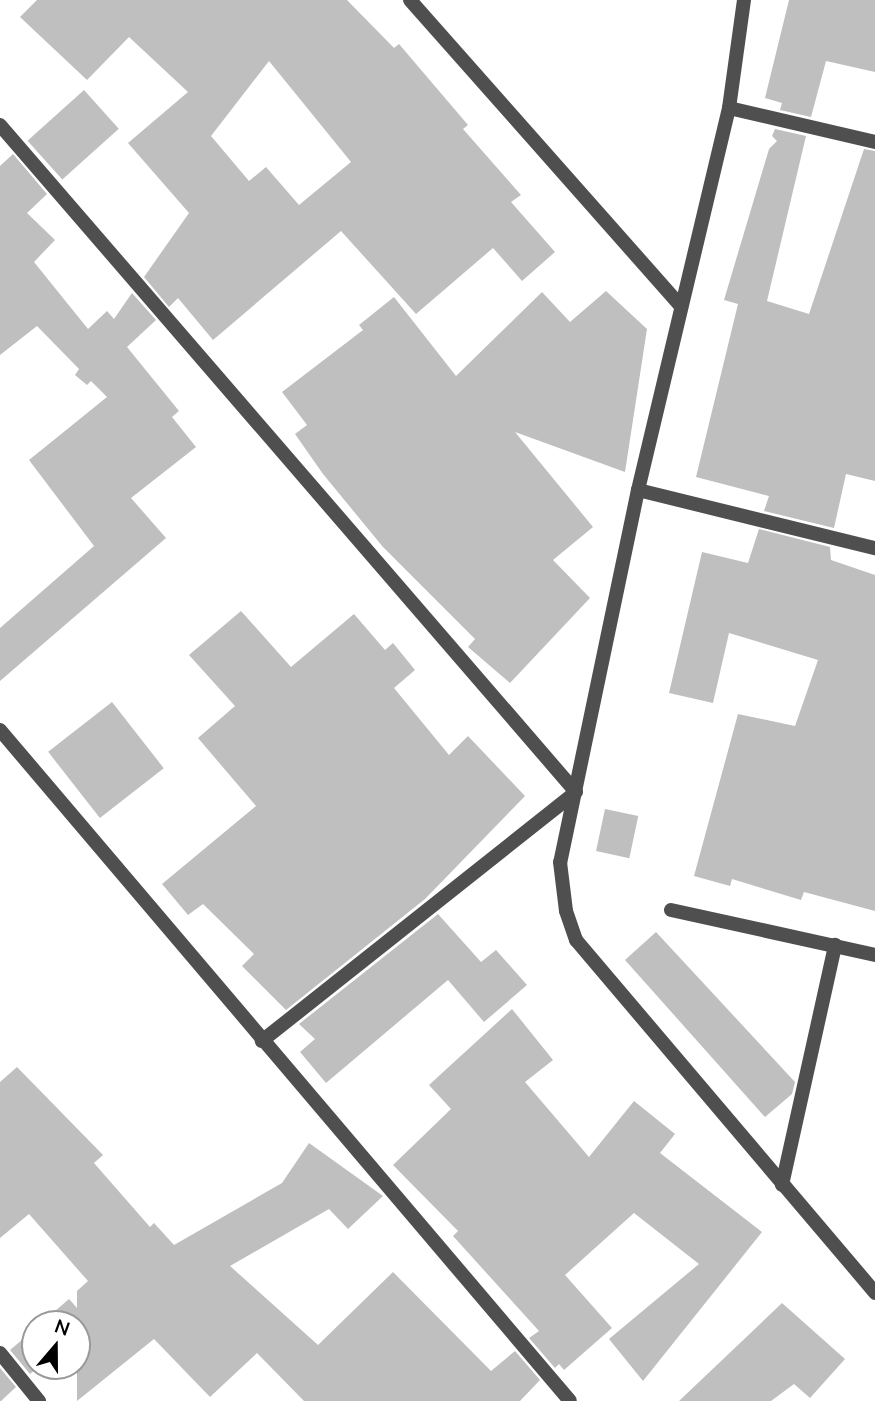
<!DOCTYPE html>
<html>
<head>
<meta charset="utf-8">
<style>
  body { margin:0 }
  #map { position:relative; width:875px; height:1401px; overflow:hidden; background:#fff; font-family:Mulish,sans-serif }
  div>[style] { position:absolute }
  [style*='--x'] { left:calc(var(--x)*1px); top:calc(var(--y)*1px); width:calc(var(--w)*1px); rotate:calc(var(--a)*1deg) }
  .building>* { inset:0; background:#bfbfbf; transform-origin:0 0 }
  .street>* { height:14px; margin:-7px; padding:0 7px; transform-origin:7px; border-radius:7px; background:#4f4f4f }
  span { translate:-50% -50%; white-space:nowrap; text-align:center; line-height:1.15; -webkit-text-stroke:5px #fff; paint-order:stroke }
  .north { position:absolute; left:21px; top:1310px; width:70px; height:70px; box-sizing:border-box; background:#fff; border:2px solid #999; border-radius:50%; rotate:20deg; font-size:19px; font-weight:700; line-height:28px; text-align:center; color:#000 }
  .north::after { content:''; display:block; margin:auto; width:24px; height:32px; background:#000; clip-path:polygon(50% 0,100% 100%,50% 72%,0 100%) }
</style>
</head>
<body>
<div id="map">
  <div class="building">
    <div style="clip-path:polygon(evenodd,37px 0,347px 0,394px 48px,399px 44px,468px 125px,463px 129px,521px 195px,511px 202px,555px 252px,522px 281px,493px 248px,416px 314px,341px 231px,213px 340px,178px 298px,169px 307px,144px 277px,189px 213px,128px 143px,188px 92px,129px 37px,87px 80px,20px 17px,37px 0,269px 61px,351px 162px,299px 205px,266px 167px,249px 181px,211px 136px,269px 61px)"></div>
    <div style="clip-path:polygon(789px 0,875px 0,875px 72px,826px 61px,811px 117px,780px 110px,782px 103px,765px 98px)"></div>
    <div style="left:84px;top:90px;width:52px;height:76px;rotate:48deg"></div>
    <div style="clip-path:polygon(775px 129px,806px 136px,767px 301px,809px 314px,864px 149px,875px 151px,875px 481px,846px 474px,834px 528px,764px 511px,769px 496px,696px 477px,738px 304px,724px 300px,769px 149px,777px 141px,772px 136px)"></div>
    <div style="clip-path:polygon(13px 154px,47px 194px,27px 213px,55px 240px,34px 262px,88px 329px,107px 311px,114px 319px,132px 293px,156px 320px,127px 347px,179px 411px,172px 417px,196px 447px,131px 498px,166px 538px,0 681px,0 628px,94px 546px,29px 460px,107px 397px,91px 381px,87px 385px,75px 375px,79px 369px,37px 326px,0 355px,0 166px)"></div>
    <div style="clip-path:polygon(606px 291px,647px 329px,625px 472px,515px 432px,593px 527px,553px 560px,590px 598px,510px 683px,468px 647px,475px 639px,383px 547px,323px 474px,295px 434px,307px 425px,282px 392px,363px 330px,359px 325px,394px 297px,456px 376px,542px 292px,570px 322px)"></div>
    <div style="clip-path:polygon(759px 529px,830px 547px,831px 560px,875px 575px,875px 911px,804px 892px,801px 900px,732px 879px,730px 886px,694px 876px,738px 714px,795px 726px,818px 660px,729px 633px,713px 703px,669px 693px,702px 552px,748px 563px)"></div>
    <div style="clip-path:polygon(241px 611px,291px 667px,354px 614px,385px 650px,393px 643px,415px 670px,394px 688px,449px 755px,468px 736px,525px 796px,425px 899px,286px 1010px,242px 966px,254px 954px,203px 904px,188px 915px,162px 884px,256px 806px,198px 738px,235px 706px,189px 655px)"></div>
    <div style="left:112px;top:702px;width:84px;height:81px;rotate:52deg"></div>
    <div style="left:605px;top:809px;width:34px;height:43px;rotate:12deg"></div>
    <div style="clip-path:polygon(438px 914px,481px 962px,496px 950px,527px 985px,484px 1022px,448px 980px,326px 1083px,300px 1052px,315px 1039px,299px 1024px)"></div>
    <div style="clip-path:polygon(656px 932px,795px 1082px,792px 1094px,765px 1117px,625px 960px)"></div>
    <div style="clip-path:polygon(512px 1009px,553px 1060px,525px 1082px,589px 1157px,634px 1101px,675px 1134px,660px 1153px,762px 1232px,643px 1381px,609px 1339px,699px 1264px,634px 1213px,565px 1275px,612px 1328px,564px 1370px,559px 1364px,555px 1368px,529px 1338px,539px 1331px,453px 1236px,458px 1231px,393px 1165px,451px 1109px,429px 1085px)"></div>
    <div style="clip-path:polygon(17px 1067px,103px 1155px,94px 1163px,150px 1227px,154px 1223px,174px 1245px,282px 1183px,309px 1143px,383px 1196px,348px 1229px,329px 1209px,230px 1266px,318px 1345px,393px 1272px,491px 1371px,515px 1351px,540px 1380px,520px 1401px,304px 1401px,257px 1353px,210px 1397px,154px 1339px,77px 1401px,77px 1324px,40px 1324px,69px 1299px,77px 1308px,77px 1291px,88px 1281px,29px 1214px,0 1238px,0 1082px)"></div>
    <div style="clip-path:polygon(782px 1303px,845px 1359px,810px 1398px,794px 1384px,771px 1401px,679px 1401px)"></div>
    <div style="clip-path:polygon(35px 1329px,35px 1366px,39px 1366px,30px 1374px,10px 1350px)"></div>
    <div style="clip-path:polygon(0 1368px,16px 1387px,1px 1401px,0 1401px)"></div>
  </div>
  <div class="street">
    <div style="--x:410;--y:0;--w:409;--a:48.5"></div>
    <div style="--x:744;--y:0;--w:109;--a:97.9"></div>
    <div style="--x:729;--y:108;--w:393;--a:103.4"></div>
    <div style="--x:638;--y:490;--w:380;--a:101.8"></div>
    <div style="--x:560;--y:862;--w:49;--a:83"></div>
    <div style="--x:566;--y:911;--w:31;--a:71"></div>
    <div style="--x:576;--y:940;--w:463;--a:49.7"></div>
    <div style="--x:729;--y:108;--w:150;--a:13.1"></div>
    <div style="--x:0;--y:125;--w:881;--a:49.19"></div>
    <div style="--x:576;--y:792;--w:401;--a:141.6"></div>
    <div style="--x:638;--y:490;--w:244;--a:13.8"></div>
    <div style="--x:0;--y:730;--w:880;--a:49.65"></div>
    <div style="--x:671;--y:910;--w:209;--a:12.4"></div>
    <div style="--x:782;--y:1185;--w:246;--a:-77.5"></div>
    <div style="--x:0;--y:1353;--w:62;--a:50.9"></div>
  </div>
  <div class="north">N</div>
</div>
</body>
</html>
